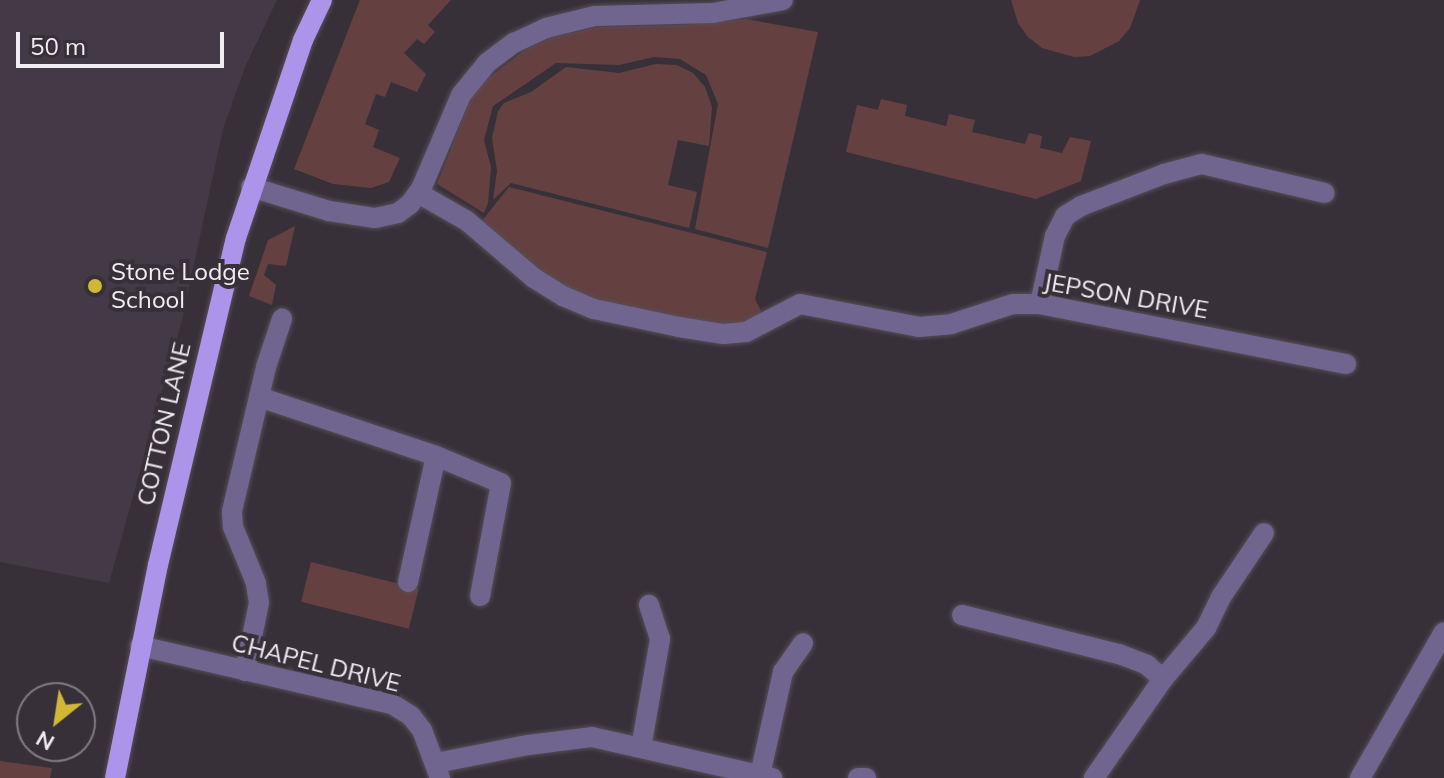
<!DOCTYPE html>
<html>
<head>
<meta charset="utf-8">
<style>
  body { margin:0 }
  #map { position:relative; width:1444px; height:778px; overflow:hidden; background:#383039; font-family:Mulish,sans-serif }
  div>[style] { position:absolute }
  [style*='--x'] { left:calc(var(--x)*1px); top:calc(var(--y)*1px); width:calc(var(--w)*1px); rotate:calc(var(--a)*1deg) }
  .built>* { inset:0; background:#443946 }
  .green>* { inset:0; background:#654041; transform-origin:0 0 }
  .roads { filter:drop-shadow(0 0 2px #564e57) drop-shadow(0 0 2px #564e57) }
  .minor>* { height:20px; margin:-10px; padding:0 10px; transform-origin:10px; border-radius:10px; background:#70658f }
  .major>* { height:20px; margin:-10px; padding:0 10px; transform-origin:10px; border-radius:10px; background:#ac94ea }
  .dots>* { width:22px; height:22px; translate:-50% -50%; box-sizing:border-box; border:4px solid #383039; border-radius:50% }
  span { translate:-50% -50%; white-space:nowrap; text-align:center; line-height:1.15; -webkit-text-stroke:8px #383039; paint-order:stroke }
  .poi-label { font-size:24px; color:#f1ecf2 }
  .left { translate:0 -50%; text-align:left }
  .street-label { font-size:24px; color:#f1ecf2 }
  .north { position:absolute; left:16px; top:682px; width:80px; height:80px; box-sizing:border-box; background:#383039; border:2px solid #827b83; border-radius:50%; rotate:210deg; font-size:22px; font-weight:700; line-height:32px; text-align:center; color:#f1ecf2 }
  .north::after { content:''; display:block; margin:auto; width:28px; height:36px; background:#d1b736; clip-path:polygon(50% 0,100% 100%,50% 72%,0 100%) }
  .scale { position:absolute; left:16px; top:32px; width:208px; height:36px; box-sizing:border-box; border:4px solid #f1ecf2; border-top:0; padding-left:10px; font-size:24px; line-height:28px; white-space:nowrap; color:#f1ecf2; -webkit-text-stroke:6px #383039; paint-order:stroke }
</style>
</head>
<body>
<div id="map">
  <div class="built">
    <div style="clip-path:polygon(0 0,277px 0,245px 67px,223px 129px,182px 320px,109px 583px,0 562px)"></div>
  </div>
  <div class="green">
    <div style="clip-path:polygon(360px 0,451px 0,428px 25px,435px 32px,424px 44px,417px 39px,404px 53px,426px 74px,417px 92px,391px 82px,385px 97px,376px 94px,365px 124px,379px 130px,373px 147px,400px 158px,389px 182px,371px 188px,333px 184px,294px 169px)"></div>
    <div style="clip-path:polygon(1011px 0,1140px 0,1130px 28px,1119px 41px,1090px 56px,1074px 57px,1042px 48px,1028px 37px,1018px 23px)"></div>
    <div style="clip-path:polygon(746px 19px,818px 32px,768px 248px,695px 229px,718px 104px,706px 75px,680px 59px,654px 57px,619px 65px,556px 63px,493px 106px,484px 140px,491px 167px,488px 203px,484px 213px,437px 184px,470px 100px,487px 79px,525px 50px,552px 37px,598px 27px,681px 25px)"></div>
    <div style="clip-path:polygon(656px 64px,677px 65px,693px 73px,705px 87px,712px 107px,709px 146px,678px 140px,668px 185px,697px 192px,689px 228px,511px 183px,493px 200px,497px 171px,492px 138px,498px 111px,504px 103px,531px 92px,566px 67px,619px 73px)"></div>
    <div style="clip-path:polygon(881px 99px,907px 105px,905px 116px,946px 126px,949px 114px,975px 120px,972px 132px,1025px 144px,1029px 133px,1042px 136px,1040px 148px,1062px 153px,1070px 137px,1091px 141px,1081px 181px,1036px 199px,846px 152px,857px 105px,878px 110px)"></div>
    <div style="clip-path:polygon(509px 187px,767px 252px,755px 299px,764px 317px,723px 328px,603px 303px,551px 281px,481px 222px)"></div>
    <div style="clip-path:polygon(295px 226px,286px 266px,268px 264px,264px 275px,276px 285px,272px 305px,249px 296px,268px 240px)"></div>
    <div style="left:311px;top:562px;width:111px;height:41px;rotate:14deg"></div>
    <div style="clip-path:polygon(0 761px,52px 768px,50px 778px,0 778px)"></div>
  </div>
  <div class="roads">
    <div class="minor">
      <div style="--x:251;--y:187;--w:82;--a:17.1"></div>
      <div style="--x:329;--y:211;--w:47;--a:8.7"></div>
      <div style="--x:375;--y:218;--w:24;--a:-12"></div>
      <div style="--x:398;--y:213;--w:15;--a:-37"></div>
      <div style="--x:410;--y:204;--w:19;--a:-54"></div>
      <div style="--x:421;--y:189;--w:102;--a:-66.9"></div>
      <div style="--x:461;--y:95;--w:41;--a:-50.9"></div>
      <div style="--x:487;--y:63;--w:34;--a:-37"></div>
      <div style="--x:514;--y:43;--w:35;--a:-25"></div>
      <div style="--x:546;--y:28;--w:50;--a:-13.8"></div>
      <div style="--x:595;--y:16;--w:118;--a:-1.5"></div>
      <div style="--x:713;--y:13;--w:71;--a:-10.5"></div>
      <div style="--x:418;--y:193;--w:56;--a:29.7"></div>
      <div style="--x:467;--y:221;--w:88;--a:40.4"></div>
      <div style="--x:534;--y:278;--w:34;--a:32"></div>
      <div style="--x:563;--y:296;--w:34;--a:23"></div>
      <div style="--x:594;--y:309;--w:87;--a:12"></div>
      <div style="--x:679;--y:327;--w:45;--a:9"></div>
      <div style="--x:723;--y:334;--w:23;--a:-5"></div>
      <div style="--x:746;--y:332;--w:61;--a:-27.4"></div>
      <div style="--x:800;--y:304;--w:121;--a:10.9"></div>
      <div style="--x:919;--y:327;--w:32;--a:-5"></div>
      <div style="--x:951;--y:324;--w:65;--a:-17.9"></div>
      <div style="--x:1013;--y:304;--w:27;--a:0"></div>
      <div style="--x:1040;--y:304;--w:312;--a:11.1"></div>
      <div style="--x:1040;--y:304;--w:70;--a:-77.6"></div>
      <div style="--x:1055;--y:236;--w:22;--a:-63"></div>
      <div style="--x:1065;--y:216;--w:19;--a:-32"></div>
      <div style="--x:1081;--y:206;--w:89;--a:-21.1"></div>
      <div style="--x:1164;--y:174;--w:39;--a:-15"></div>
      <div style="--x:1202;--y:164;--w:126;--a:13.3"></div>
      <div style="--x:259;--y:397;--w:187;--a:18.4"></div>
      <div style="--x:436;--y:456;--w:70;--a:22.6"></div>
      <div style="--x:501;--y:483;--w:115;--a:100.5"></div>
      <div style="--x:408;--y:582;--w:129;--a:-77.5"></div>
      <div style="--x:962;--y:615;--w:162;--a:14"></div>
      <div style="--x:1119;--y:654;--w:30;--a:21"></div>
      <div style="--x:1147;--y:665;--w:21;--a:41"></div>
      <div style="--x:1163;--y:679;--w:121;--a:124.9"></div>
      <div style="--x:140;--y:646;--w:259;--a:13"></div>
      <div style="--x:392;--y:704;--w:22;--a:32"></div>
      <div style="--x:411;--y:716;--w:18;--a:52"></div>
      <div style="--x:422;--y:730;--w:51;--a:69.4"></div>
      <div style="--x:245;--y:671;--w:69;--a:-78.4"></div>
      <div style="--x:259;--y:603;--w:20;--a:-99"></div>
      <div style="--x:256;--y:583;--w:61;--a:-112.3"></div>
      <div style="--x:233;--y:527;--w:16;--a:-94"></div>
      <div style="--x:232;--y:511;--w:148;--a:-76.7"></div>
      <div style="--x:266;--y:367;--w:51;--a:-71.6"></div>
      <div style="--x:1163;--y:679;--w:67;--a:-49.9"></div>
      <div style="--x:1206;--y:628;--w:34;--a:-64"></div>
      <div style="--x:1221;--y:597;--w:77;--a:-56.1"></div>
      <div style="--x:641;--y:748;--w:111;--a:-80.1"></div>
      <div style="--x:660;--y:639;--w:36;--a:-108"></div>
      <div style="--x:436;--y:763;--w:94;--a:-11.1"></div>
      <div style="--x:528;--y:745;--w:64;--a:-7.1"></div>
      <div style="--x:592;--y:737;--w:185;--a:12.8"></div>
      <div style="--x:760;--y:775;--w:106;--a:-77.4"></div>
      <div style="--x:783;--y:672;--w:35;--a:-55"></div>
      <div style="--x:858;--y:778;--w:8;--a:0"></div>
      <div style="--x:1360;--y:778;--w:168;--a:-60.1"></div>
    </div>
    <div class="major">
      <div style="--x:115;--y:778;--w:217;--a:-78.6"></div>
      <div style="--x:158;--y:565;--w:336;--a:-76.6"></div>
      <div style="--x:236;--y:238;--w:209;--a:-71.3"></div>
      <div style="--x:303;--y:40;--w:44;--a:-64.6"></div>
    </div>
  </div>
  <div class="dots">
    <div style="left:95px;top:286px;background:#d1b736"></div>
  </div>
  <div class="poi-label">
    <span class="left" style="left:111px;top:286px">Stone Lodge<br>School</span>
  </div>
  <div class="street-label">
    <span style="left:1126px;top:296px;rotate:10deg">JEPSON DRIVE</span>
    <span style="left:164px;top:424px;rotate:-77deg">COTTON LANE</span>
    <span style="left:316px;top:663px;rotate:14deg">CHAPEL DRIVE</span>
  </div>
  <div class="north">N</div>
  <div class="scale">50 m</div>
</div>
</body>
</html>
